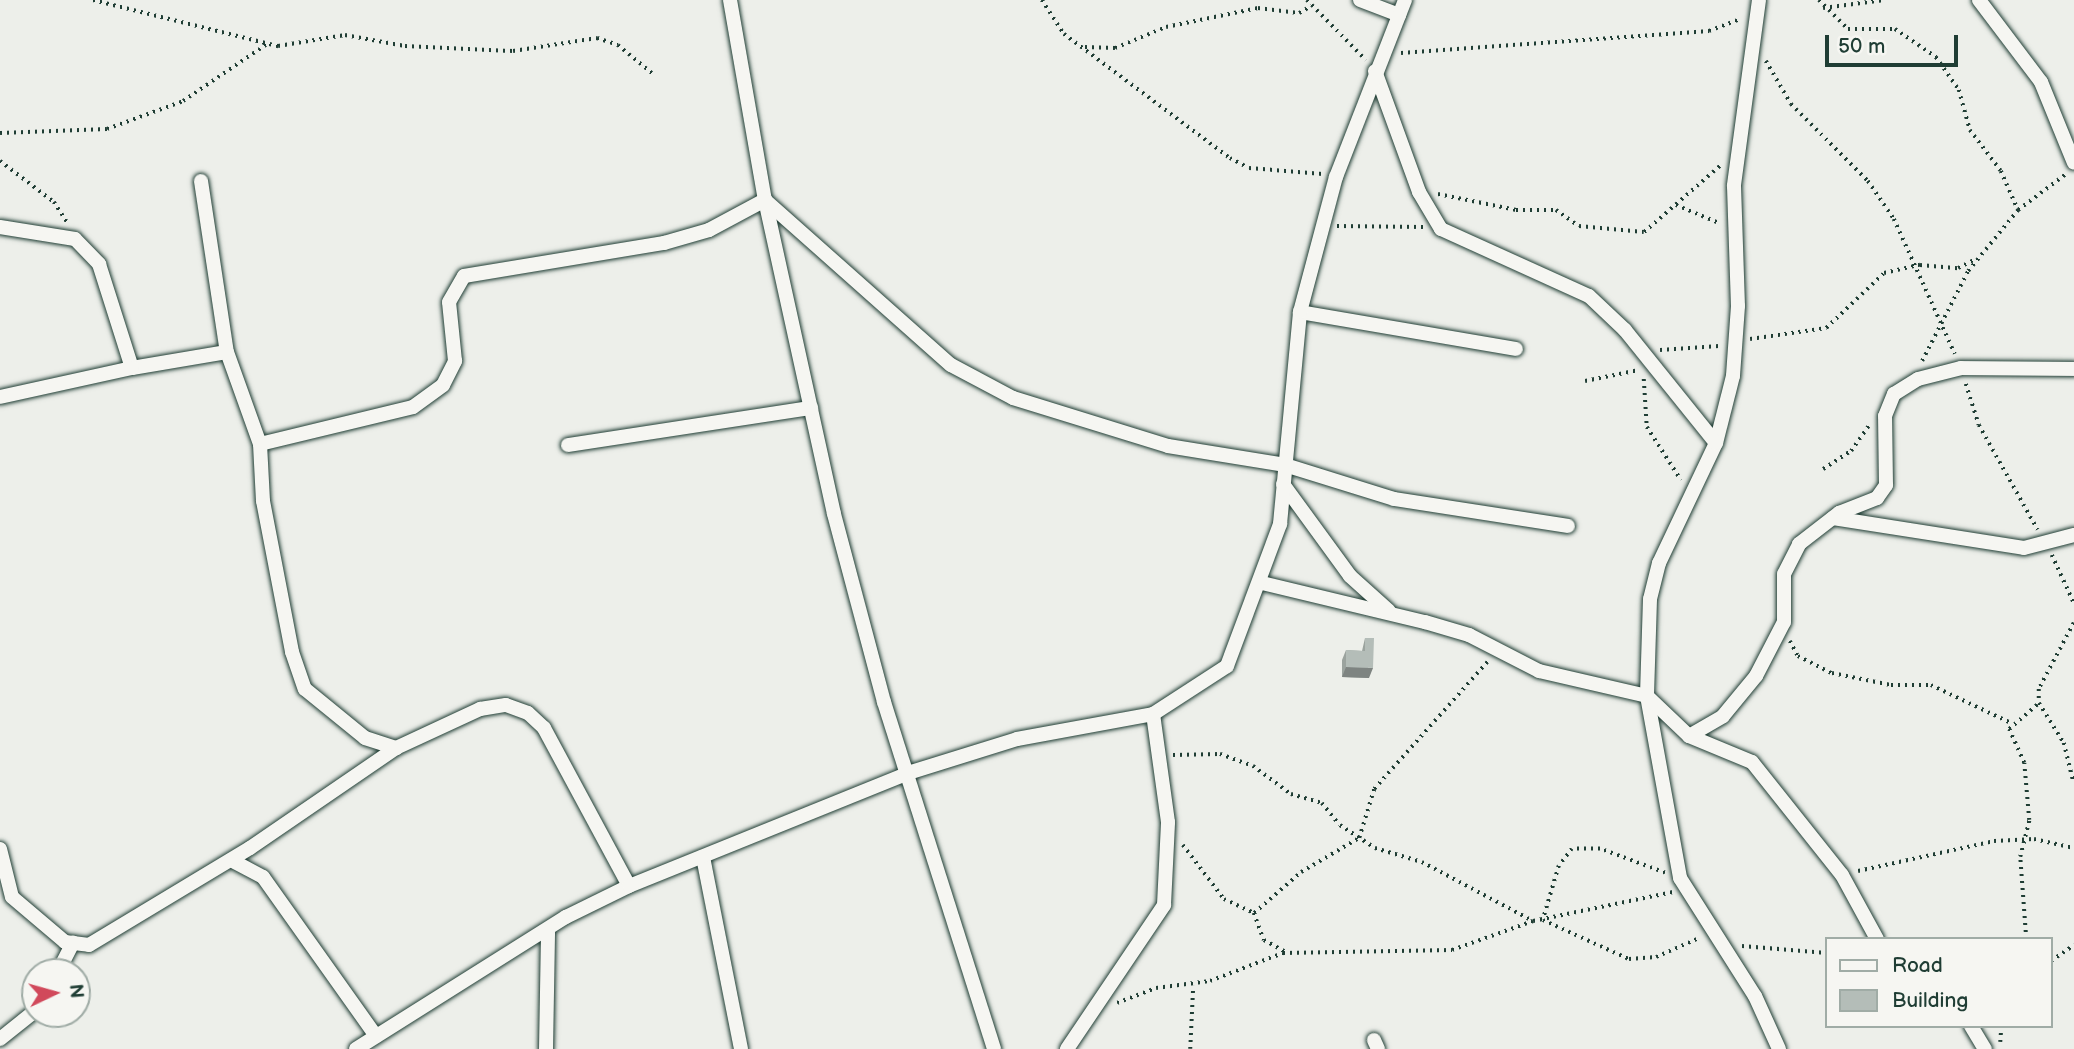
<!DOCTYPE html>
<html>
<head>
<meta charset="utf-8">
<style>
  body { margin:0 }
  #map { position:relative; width:2074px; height:1049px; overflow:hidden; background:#edefea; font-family:"Balsamiq Sans",sans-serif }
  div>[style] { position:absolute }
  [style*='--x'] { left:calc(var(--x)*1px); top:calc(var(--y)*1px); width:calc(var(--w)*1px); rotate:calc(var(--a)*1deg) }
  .path>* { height:3.5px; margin-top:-1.75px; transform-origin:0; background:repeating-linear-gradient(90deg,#1f3d34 0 2px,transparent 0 7px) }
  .roads { filter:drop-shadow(0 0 2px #1f3d34) drop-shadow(0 0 2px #1f3d34) }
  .minor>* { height:14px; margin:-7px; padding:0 7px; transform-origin:7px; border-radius:7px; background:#f6f6f2 }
  .wall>* { inset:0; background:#9ba39e }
  .shaded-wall>* { inset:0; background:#7e8481 }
  .building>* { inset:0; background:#b4bdb8 }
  span { translate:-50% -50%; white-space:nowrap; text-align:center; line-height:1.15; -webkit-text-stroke:7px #f6f6f2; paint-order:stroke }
  .legend { position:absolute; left:1825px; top:937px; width:228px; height:91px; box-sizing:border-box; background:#f6f6f2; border:2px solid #a0aca6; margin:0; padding:9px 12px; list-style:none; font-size:21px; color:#1f3d34 }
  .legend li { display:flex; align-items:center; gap:14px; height:35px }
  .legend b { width:35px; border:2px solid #a0aca6 }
  .north { position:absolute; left:21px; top:958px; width:70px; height:70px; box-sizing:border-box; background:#f6f6f2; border:2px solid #a0aca6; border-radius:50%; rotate:85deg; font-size:19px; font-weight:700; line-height:28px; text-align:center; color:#1f3d34 }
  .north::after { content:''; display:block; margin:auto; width:24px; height:32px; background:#d1495b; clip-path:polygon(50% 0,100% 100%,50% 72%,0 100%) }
  .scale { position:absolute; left:1825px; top:35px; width:133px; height:32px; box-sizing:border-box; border:4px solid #1f3d34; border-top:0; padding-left:9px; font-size:21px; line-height:24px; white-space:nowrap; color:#1f3d34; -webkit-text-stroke:5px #f6f6f2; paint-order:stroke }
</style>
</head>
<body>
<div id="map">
  <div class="path">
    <div style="--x:93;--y:0;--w:191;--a:14"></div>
    <div style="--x:278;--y:46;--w:68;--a:-9.3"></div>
    <div style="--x:345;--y:35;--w:61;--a:10.4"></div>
    <div style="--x:405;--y:46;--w:108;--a:2.7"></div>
    <div style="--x:513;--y:51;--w:85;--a:-8.8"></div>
    <div style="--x:597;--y:38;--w:22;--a:18"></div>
    <div style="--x:618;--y:45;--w:44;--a:39.5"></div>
    <div style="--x:1042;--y:0;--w:40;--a:57.1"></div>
    <div style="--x:1064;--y:34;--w:207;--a:36.8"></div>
    <div style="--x:1230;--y:158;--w:21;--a:28"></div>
    <div style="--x:1249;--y:168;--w:74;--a:4.6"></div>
    <div style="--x:1307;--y:0;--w:84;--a:45.5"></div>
    <div style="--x:1819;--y:0;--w:41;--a:45"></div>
    <div style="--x:1848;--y:29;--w:47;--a:0"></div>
    <div style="--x:1895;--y:29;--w:50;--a:34.3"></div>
    <div style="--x:1936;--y:57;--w:40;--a:55.1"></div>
    <div style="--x:1959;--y:90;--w:41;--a:74.6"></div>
    <div style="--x:1970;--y:130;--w:51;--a:52.9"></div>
    <div style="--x:2001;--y:171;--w:43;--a:66.4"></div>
    <div style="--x:1823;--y:8;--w:62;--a:-7.5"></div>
    <div style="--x:1085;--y:47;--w:30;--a:2"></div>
    <div style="--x:1115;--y:48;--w:55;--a:-22.4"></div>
    <div style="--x:1166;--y:27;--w:94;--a:-11.7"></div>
    <div style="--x:1258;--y:8;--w:41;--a:7"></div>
    <div style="--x:1299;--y:13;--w:14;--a:-30"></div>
    <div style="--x:1401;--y:53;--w:309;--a:-4.1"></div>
    <div style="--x:1709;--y:31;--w:33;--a:-21"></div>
    <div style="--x:1766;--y:61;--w:50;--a:59.8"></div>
    <div style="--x:1791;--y:104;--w:109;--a:45"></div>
    <div style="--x:1868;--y:181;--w:46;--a:55.6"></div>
    <div style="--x:1894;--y:219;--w:148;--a:65.7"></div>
    <div style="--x:0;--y:133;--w:107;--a:-2.1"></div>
    <div style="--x:107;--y:129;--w:81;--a:-20.2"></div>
    <div style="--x:183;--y:101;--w:102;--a:-34.2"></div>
    <div style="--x:0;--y:161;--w:68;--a:37.2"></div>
    <div style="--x:54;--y:202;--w:24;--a:57"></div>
    <div style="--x:1438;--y:194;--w:80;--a:11.6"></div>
    <div style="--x:1516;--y:210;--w:40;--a:0"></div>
    <div style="--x:1556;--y:210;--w:28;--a:35"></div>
    <div style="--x:1579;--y:226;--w:65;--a:5.3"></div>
    <div style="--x:1644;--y:232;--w:103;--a:-41.1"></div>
    <div style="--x:1676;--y:205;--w:47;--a:22.7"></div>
    <div style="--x:1337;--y:226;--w:86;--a:0.7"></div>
    <div style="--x:1750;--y:339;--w:77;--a:-8.2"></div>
    <div style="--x:1826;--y:328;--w:80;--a:-43.5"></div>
    <div style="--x:1884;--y:273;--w:37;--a:-13"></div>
    <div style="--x:1920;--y:265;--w:38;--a:5"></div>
    <div style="--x:1958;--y:268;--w:18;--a:-27"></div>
    <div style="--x:1660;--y:350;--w:59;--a:-3.9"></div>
    <div style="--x:1922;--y:361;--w:101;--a:-62.9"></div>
    <div style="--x:1968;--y:271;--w:79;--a:-50.7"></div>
    <div style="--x:2018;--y:210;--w:60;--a:-36.9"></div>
    <div style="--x:1644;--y:379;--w:48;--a:86.4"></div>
    <div style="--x:1647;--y:427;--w:63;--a:57.3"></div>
    <div style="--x:1585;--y:381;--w:55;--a:-11.5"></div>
    <div style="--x:1966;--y:384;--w:43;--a:72.4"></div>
    <div style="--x:1979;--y:425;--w:120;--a:60.7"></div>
    <div style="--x:1823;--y:469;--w:33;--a:-33"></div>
    <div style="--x:1851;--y:451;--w:32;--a:-55"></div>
    <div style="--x:2052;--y:555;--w:53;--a:65.4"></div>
    <div style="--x:2074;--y:623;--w:75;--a:117.9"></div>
    <div style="--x:2039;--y:689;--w:14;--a:90"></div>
    <div style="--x:2039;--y:703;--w:47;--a:58"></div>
    <div style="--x:2064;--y:743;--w:42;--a:76.3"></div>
    <div style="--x:1790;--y:641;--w:17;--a:62"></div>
    <div style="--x:1798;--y:656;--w:38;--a:27"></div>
    <div style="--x:1832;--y:673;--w:60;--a:11.5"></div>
    <div style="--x:1891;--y:685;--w:40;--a:0"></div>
    <div style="--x:1931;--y:685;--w:89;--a:25.4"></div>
    <div style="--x:1173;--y:755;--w:47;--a:-1.2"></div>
    <div style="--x:1220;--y:754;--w:35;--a:20"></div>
    <div style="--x:1253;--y:766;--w:47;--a:36.4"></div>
    <div style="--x:1291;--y:794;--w:32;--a:16"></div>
    <div style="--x:1322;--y:803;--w:28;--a:51"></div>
    <div style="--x:1340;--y:825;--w:42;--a:33.3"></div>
    <div style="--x:1375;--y:848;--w:49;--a:16.6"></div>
    <div style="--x:1422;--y:862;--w:126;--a:28"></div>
    <div style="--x:1183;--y:845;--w:68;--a:52.8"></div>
    <div style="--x:1224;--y:899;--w:33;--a:25"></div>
    <div style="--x:1254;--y:913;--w:29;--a:70"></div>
    <div style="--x:1264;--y:940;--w:25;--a:29"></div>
    <div style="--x:1858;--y:871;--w:139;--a:-12.4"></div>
    <div style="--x:1994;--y:841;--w:40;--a:-2.9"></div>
    <div style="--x:2034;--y:839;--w:41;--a:12.7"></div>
    <div style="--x:1665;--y:873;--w:69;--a:-159.7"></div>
    <div style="--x:1600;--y:849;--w:28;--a:180"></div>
    <div style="--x:1572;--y:849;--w:21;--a:127"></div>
    <div style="--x:1559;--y:866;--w:56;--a:106.5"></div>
    <div style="--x:1543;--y:920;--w:94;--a:24.4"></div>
    <div style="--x:1629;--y:959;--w:27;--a:-4"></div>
    <div style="--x:1656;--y:957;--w:47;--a:-23.8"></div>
    <div style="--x:1254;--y:913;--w:62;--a:-41.1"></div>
    <div style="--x:1301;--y:872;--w:67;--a:-30.4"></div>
    <div style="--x:1359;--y:838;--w:51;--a:-73"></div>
    <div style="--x:1374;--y:789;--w:173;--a:-48.3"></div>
    <div style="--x:2026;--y:939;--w:82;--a:-94.2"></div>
    <div style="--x:2020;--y:857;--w:38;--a:-76"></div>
    <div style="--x:2029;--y:820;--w:57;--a:-95"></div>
    <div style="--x:2024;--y:763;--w:37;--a:-114"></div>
    <div style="--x:2009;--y:729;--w:40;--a:-41"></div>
    <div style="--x:1742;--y:946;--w:85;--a:4.7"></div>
    <div style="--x:2051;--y:961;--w:28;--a:-35"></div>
    <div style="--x:1117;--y:1003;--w:42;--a:-21"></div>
    <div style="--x:1156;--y:988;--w:54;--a:-7.4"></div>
    <div style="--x:1210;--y:981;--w:78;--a:-21"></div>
    <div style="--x:1283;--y:953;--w:169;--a:-1"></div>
    <div style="--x:1452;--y:950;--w:86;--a:-19.7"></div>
    <div style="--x:1533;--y:921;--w:143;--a:-11.7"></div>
    <div style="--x:2000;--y:1042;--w:16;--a:-86"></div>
    <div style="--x:1190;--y:1049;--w:63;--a:-87.3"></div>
  </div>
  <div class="roads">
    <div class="minor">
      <div style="--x:730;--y:0;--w:203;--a:80.1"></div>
      <div style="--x:765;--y:200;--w:321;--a:77.6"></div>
      <div style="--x:834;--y:514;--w:195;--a:75.1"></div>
      <div style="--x:884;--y:702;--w:364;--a:72.4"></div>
      <div style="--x:1360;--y:0;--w:42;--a:21"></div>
      <div style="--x:1759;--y:0;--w:188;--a:97.7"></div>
      <div style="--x:1734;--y:186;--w:120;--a:88.1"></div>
      <div style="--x:1738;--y:306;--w:70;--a:94.1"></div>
      <div style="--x:1733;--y:376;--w:69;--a:104.2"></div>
      <div style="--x:1716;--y:443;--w:133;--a:115.4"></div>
      <div style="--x:1659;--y:563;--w:37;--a:104"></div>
      <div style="--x:1650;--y:599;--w:97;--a:91.8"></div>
      <div style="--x:1647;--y:696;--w:185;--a:79.7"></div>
      <div style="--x:1680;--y:878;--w:140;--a:57.6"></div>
      <div style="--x:1755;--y:996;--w:58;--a:65.6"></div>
      <div style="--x:1979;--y:0;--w:103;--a:52.9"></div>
      <div style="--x:2041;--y:82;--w:87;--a:67.8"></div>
      <div style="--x:1375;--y:71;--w:129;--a:70"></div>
      <div style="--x:1419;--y:192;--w:43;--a:59.3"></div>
      <div style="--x:1441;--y:229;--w:162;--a:24.4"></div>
      <div style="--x:1589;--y:296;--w:50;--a:43.4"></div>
      <div style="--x:1625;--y:330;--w:145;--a:51.2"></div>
      <div style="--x:201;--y:181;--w:173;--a:81.4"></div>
      <div style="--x:766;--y:201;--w:247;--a:41.6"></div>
      <div style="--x:951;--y:365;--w:70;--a:28"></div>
      <div style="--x:1013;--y:398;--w:162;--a:17.2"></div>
      <div style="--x:1168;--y:446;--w:119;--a:9.2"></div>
      <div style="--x:1285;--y:465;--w:114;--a:17.3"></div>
      <div style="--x:1394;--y:499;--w:176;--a:8.8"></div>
      <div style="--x:0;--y:227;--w:76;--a:9.1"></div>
      <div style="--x:75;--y:239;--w:35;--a:46"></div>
      <div style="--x:99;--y:264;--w:109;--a:72.4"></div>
      <div style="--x:132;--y:368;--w:96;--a:-9.6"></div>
      <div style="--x:227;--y:352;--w:98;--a:70.3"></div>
      <div style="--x:260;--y:444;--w:157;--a:-13.6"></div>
      <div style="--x:413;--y:407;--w:37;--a:-36"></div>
      <div style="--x:443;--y:385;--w:27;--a:-63"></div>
      <div style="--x:455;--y:361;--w:59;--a:-95.8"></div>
      <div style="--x:449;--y:302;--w:30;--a:-60"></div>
      <div style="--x:464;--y:276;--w:203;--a:-9.4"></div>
      <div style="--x:664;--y:243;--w:47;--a:-16.1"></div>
      <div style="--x:709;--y:230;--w:64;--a:-28.2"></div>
      <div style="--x:1300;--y:312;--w:219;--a:9.7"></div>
      <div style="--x:0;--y:397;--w:135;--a:-12.4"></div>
      <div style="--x:260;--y:444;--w:57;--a:87"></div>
      <div style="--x:263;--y:501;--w:154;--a:79.1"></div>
      <div style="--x:292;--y:652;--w:39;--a:71"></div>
      <div style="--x:305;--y:689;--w:77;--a:39.2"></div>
      <div style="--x:365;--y:738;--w:33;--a:18"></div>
      <div style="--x:396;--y:748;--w:93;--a:-24.9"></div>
      <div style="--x:480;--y:709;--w:26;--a:-9"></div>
      <div style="--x:506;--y:705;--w:23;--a:20"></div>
      <div style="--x:528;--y:713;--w:22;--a:43"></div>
      <div style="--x:544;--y:728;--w:179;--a:61.7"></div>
      <div style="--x:568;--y:445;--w:246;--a:-8.7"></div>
      <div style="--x:1283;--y:484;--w:114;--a:53.9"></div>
      <div style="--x:1350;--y:576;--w:52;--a:41.9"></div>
      <div style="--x:1833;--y:518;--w:193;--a:8.9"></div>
      <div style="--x:2024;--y:548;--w:52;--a:-14.6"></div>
      <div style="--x:1262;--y:583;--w:168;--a:13.5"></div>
      <div style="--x:1425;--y:622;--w:46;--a:16.5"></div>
      <div style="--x:1469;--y:635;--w:79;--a:27.2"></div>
      <div style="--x:1539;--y:671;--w:111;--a:13"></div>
      <div style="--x:1647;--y:696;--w:58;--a:43.6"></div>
      <div style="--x:1689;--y:736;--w:68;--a:22.4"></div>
      <div style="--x:1752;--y:762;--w:144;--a:51.5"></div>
      <div style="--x:1842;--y:875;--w:73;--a:61.3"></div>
      <div style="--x:1689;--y:736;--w:39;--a:-30"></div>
      <div style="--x:1723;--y:716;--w:52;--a:-50.5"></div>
      <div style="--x:1756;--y:676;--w:61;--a:-62.6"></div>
      <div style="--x:1784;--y:622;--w:48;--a:-90"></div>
      <div style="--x:1784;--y:574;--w:34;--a:-63"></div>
      <div style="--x:1799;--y:544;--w:51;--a:-37.8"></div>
      <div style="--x:1839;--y:513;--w:41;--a:-21.5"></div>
      <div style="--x:1877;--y:498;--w:16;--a:-55"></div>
      <div style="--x:1886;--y:485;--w:69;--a:-90.8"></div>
      <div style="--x:1885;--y:416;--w:24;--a:-68"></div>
      <div style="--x:1894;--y:394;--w:28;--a:-32"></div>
      <div style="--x:1918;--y:379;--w:44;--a:-14.3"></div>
      <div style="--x:1961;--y:368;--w:113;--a:0.5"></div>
      <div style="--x:0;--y:849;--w:49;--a:76"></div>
      <div style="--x:12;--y:897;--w:70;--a:40.3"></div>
      <div style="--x:65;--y:942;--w:24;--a:7"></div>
      <div style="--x:89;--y:945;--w:188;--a:-31.1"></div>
      <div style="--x:250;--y:848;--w:177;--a:-34.4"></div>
      <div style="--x:703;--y:857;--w:196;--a:78.8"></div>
      <div style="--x:231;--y:860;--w:36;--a:28"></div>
      <div style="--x:263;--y:877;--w:195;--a:54.6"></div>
      <div style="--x:58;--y:972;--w:33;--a:-63"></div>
      <div style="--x:1971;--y:1026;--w:27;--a:59"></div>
      <div style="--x:0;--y:1039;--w:45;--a:-38.7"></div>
      <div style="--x:1374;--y:1040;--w:10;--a:66"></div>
      <div style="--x:356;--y:1049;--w:248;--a:-32.2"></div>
      <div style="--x:566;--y:917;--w:70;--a:-26.2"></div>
      <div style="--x:629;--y:886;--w:301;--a:-22"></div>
      <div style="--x:908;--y:773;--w:114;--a:-17.3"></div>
      <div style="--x:1017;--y:739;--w:138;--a:-10.4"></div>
      <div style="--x:1153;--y:714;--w:88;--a:-33"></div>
      <div style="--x:1227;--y:666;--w:152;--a:-69.5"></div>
      <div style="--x:1280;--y:524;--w:213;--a:-84.6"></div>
      <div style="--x:1300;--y:312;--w:140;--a:-75.1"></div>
      <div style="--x:1336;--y:177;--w:190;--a:-68.7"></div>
      <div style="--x:546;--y:1049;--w:120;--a:-89"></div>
      <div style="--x:1067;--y:1049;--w:174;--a:-56"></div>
      <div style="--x:1164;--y:905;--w:83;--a:-87.2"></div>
      <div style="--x:1168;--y:822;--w:109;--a:-97.9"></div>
    </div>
  </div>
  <div class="wall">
    <div style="clip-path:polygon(1365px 638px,1369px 678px,1342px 677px,1342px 660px,1346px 650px,1362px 651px)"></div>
  </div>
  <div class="shaded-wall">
    <div style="clip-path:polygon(1346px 667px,1373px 668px,1369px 678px,1342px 677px)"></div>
  </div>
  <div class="building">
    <div style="clip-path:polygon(1365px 638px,1374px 638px,1373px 668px,1346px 667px,1346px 650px,1365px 651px)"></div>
  </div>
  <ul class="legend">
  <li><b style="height:9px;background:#f6f6f2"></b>Road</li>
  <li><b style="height:19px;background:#b4bdb8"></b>Building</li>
  </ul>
  <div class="north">N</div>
  <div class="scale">50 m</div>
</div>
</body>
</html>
